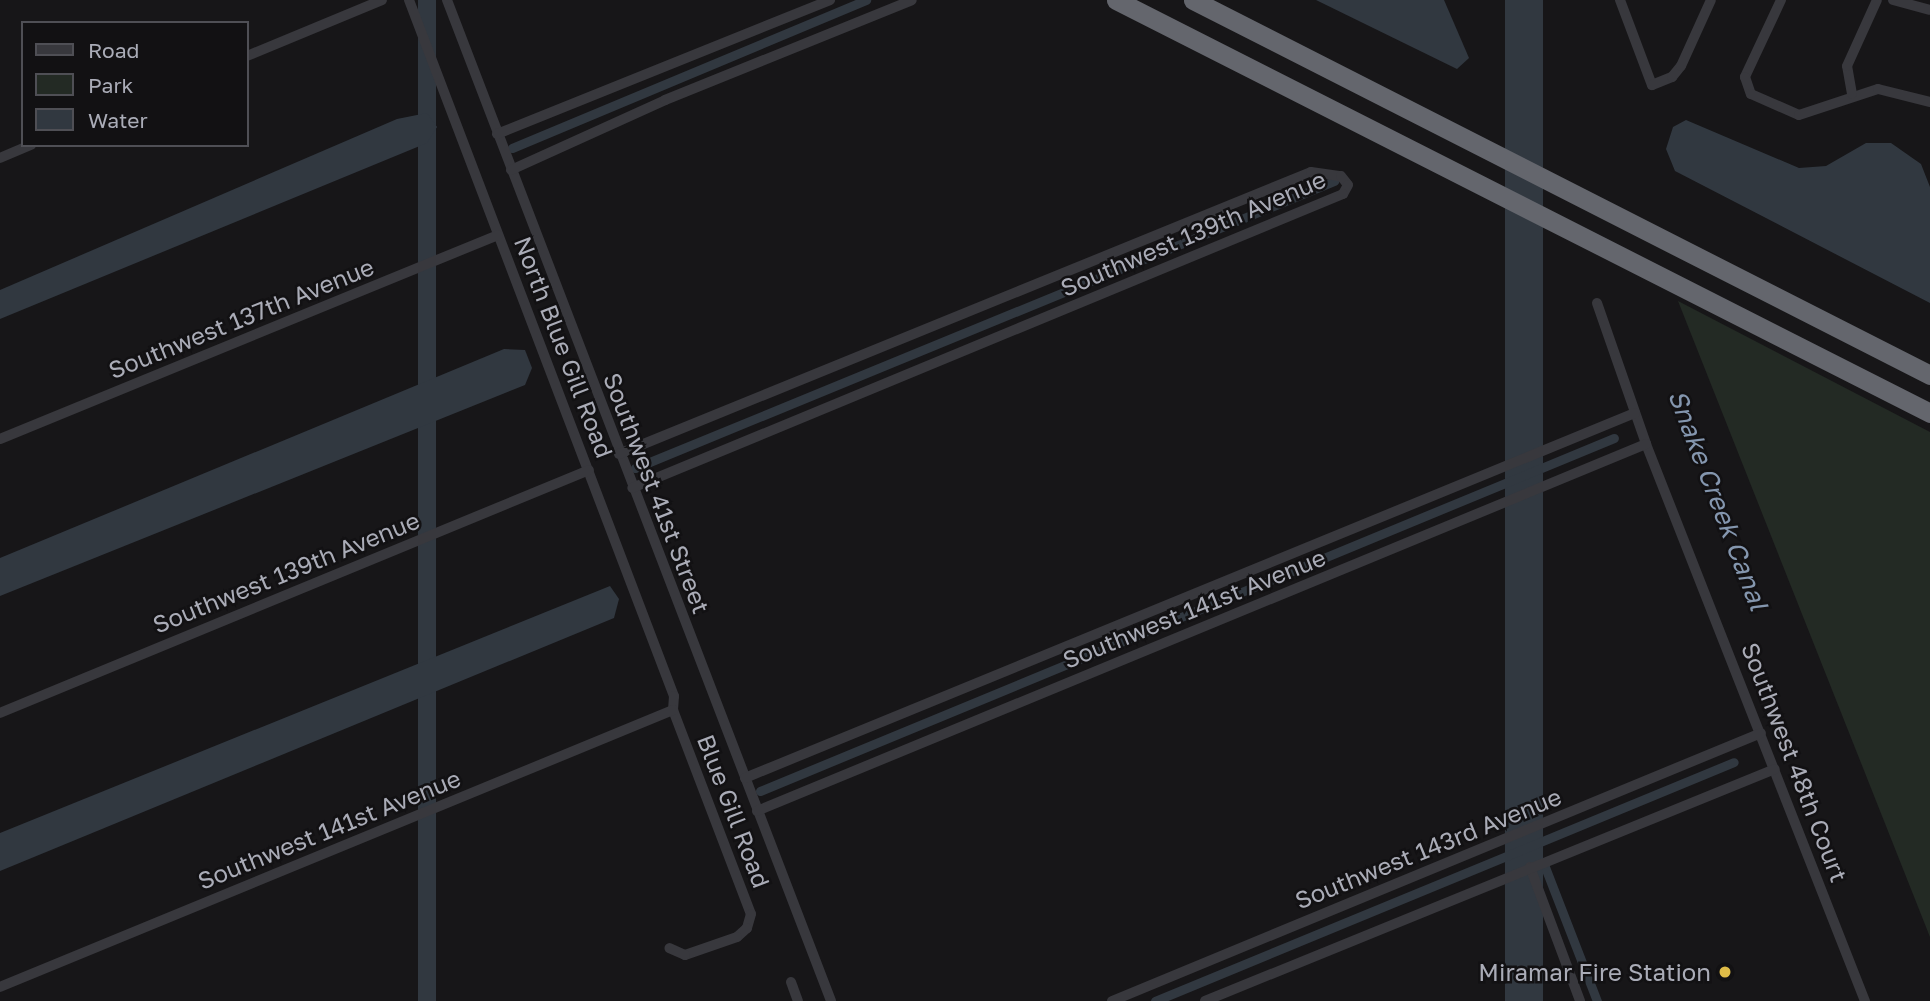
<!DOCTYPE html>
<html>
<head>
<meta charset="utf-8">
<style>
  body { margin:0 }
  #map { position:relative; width:1930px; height:1001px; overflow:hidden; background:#171618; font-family:"Golos Text",sans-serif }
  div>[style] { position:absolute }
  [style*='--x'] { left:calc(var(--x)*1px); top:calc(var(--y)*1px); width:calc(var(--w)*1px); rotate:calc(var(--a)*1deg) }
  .green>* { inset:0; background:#232a24 }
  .water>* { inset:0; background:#313840; transform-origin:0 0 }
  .canal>* { height:9px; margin:-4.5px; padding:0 4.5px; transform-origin:4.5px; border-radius:4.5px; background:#313840 }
  .street>* { height:10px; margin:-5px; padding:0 5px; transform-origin:5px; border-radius:5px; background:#38383d }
  .highway>* { height:19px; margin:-9.5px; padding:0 9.5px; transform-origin:9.5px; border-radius:9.5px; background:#64666d }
  .dots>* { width:19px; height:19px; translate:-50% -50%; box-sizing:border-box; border:4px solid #121113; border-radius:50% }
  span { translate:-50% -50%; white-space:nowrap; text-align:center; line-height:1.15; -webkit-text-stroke:5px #121113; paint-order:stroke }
  .street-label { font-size:24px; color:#aaacb7 }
  .poi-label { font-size:24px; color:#aaacb7 }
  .right { translate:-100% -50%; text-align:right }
  .water-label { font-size:26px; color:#8496ae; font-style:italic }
  .legend { position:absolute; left:21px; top:21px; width:228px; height:126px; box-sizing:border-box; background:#121113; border:2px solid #4f4f55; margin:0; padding:9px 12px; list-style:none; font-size:21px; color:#aaacb7 }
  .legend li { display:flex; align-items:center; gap:14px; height:35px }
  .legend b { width:35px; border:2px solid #4f4f55 }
</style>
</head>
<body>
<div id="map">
  <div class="green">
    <div style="clip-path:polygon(1678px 301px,1930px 432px,1930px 937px)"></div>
  </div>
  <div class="water">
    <div style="left:418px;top:0;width:18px;height:1073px"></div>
    <div style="clip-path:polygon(1316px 0,1444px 0,1469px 58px,1457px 69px)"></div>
    <div style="left:1505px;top:0;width:38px;height:1073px"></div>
    <div style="clip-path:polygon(427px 113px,437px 127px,427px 143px,0 319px,0 290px,397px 119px)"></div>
    <div style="clip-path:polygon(1686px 120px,1799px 168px,1826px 166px,1866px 143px,1891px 143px,1921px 164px,1930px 187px,1930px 303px,1675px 171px,1666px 149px,1673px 127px)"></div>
    <div style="clip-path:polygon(504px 349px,525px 350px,532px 368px,525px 385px,0 596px,0 558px)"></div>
    <div style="clip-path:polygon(610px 586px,619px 599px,614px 618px,0 871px,0 833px)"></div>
  </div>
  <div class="canal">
    <div style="--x:512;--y:148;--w:384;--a:-22.7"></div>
    <div style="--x:635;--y:468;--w:756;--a:-22.32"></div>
    <div style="--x:760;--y:791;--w:924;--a:-22.46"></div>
    <div style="--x:1545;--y:867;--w:144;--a:68.8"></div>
    <div style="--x:1155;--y:1001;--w:626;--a:-22.43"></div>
  </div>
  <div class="street">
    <div style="--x:409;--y:0;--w:745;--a:69.16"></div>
    <div style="--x:674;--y:696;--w:14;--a:94"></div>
    <div style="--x:673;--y:710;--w:218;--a:69.1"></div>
    <div style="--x:751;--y:914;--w:15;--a:106"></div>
    <div style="--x:747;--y:928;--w:13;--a:138"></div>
    <div style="--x:737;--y:937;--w:55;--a:160.9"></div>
    <div style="--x:685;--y:955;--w:17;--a:-156"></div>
    <div style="--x:447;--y:0;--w:1072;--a:69.01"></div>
    <div style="--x:1620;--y:0;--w:91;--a:69.4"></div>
    <div style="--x:1652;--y:85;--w:22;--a:-22"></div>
    <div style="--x:1672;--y:77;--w:14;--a:-51"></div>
    <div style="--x:1681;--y:66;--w:72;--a:-65.6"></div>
    <div style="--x:1781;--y:0;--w:85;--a:115.1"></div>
    <div style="--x:1745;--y:77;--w:18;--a:71"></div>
    <div style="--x:1751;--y:94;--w:52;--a:23.6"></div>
    <div style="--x:1799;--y:115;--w:83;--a:-18.2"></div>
    <div style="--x:1878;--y:89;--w:54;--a:14"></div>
    <div style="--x:1893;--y:0;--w:38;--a:15"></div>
    <div style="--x:247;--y:56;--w:146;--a:-22.5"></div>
    <div style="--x:1852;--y:94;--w:28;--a:-100"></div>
    <div style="--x:1847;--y:66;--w:72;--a:-65.6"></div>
    <div style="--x:497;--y:134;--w:359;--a:-21.9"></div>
    <div style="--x:0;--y:158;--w:34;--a:-23"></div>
    <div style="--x:511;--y:170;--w:169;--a:-24.4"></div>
    <div style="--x:665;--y:100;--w:266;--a:-22"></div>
    <div style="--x:1597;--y:303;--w:149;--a:70.8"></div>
    <div style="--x:1646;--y:444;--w:599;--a:68.54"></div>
    <div style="--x:0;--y:439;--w:538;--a:-22.28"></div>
    <div style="--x:619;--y:454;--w:747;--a:-22.17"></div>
    <div style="--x:1311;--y:172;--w:30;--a:8"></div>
    <div style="--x:1341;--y:176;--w:11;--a:52"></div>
    <div style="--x:1348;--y:185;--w:10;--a:119"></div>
    <div style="--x:1343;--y:194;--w:769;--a:157.53"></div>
    <div style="--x:0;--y:713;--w:637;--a:-22.42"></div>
    <div style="--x:745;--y:778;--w:962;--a:-22.3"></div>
    <div style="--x:757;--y:811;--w:962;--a:-22.43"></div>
    <div style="--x:1530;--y:867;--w:143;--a:69.5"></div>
    <div style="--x:791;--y:982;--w:20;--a:70"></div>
    <div style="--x:0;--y:987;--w:728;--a:-22.37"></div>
    <div style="--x:1112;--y:1001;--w:702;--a:-22.44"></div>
    <div style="--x:1205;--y:1001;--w:615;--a:-22.15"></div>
  </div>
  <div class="highway">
    <div style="--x:1116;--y:0;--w:913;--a:26.9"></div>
    <div style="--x:1193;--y:0;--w:827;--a:26.97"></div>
  </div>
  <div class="dots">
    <div style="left:1725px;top:972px;background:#dfbc48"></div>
  </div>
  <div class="street-label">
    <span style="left:1193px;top:233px;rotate:-23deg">Southwest 139th Avenue</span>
    <span style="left:241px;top:318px;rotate:-22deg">Southwest 137th Avenue</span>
    <span style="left:564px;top:347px;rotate:69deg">North Blue Gill Road</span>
    <span style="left:657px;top:493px;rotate:69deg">Southwest 41st Street</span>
    <span style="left:286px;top:572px;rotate:-22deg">Southwest 139th Avenue</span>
    <span style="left:1194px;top:608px;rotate:-22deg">Southwest 141st Avenue</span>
    <span style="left:1795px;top:762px;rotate:69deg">Southwest 48th Court</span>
    <span style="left:734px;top:811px;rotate:69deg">Blue Gill Road</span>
    <span style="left:329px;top:829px;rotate:-22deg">Southwest 141st Avenue</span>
    <span style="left:1428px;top:848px;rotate:-22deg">Southwest 143rd Avenue</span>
  </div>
  <div class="poi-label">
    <span class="right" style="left:1711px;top:972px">Miramar Fire Station</span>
  </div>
  <div class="water-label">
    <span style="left:1718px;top:500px;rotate:69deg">Snake Creek Canal</span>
  </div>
  <ul class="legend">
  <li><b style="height:9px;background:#38383d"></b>Road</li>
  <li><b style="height:19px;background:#232a24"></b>Park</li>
  <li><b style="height:19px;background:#313840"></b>Water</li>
  </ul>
</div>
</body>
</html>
